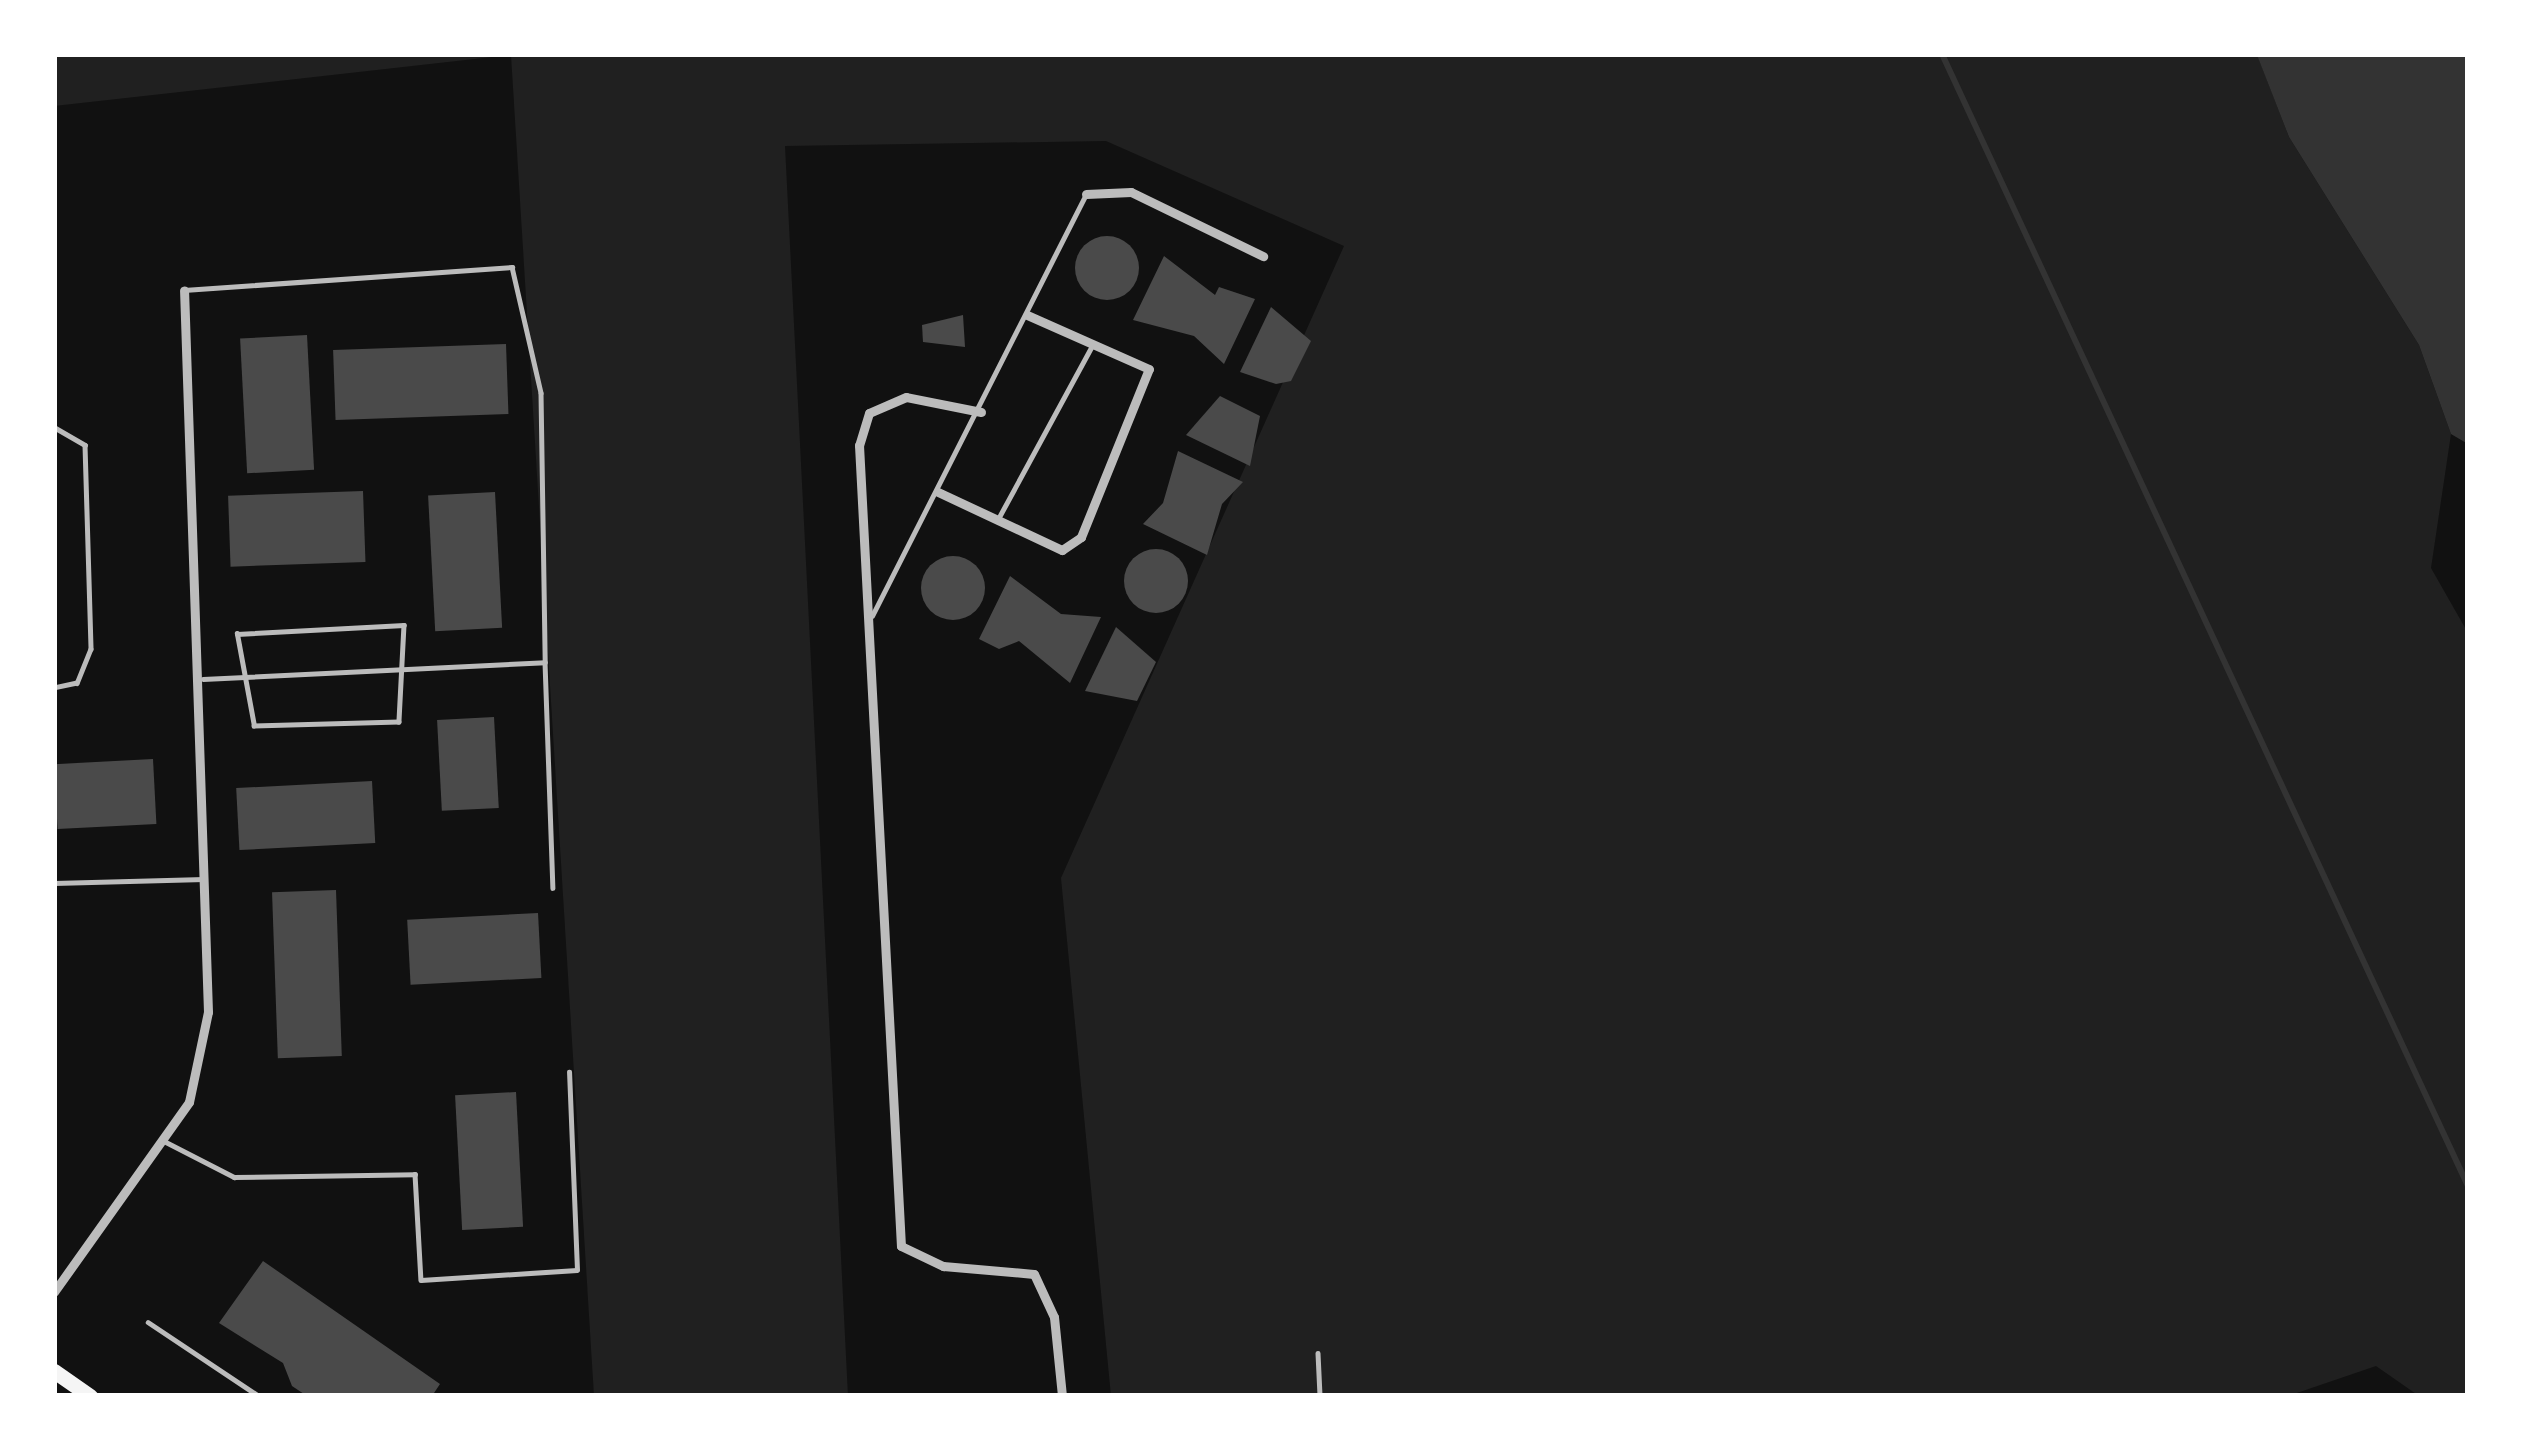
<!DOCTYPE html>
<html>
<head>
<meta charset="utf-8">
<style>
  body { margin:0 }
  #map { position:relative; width:2522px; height:1450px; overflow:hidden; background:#111; font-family:Spectral,serif }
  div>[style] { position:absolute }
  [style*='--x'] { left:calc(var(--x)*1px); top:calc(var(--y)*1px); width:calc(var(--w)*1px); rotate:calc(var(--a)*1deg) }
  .green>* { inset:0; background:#202020 }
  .water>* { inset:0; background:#333 }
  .stream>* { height:6px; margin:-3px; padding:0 3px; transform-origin:3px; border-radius:3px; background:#333 }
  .building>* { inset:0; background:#4a4a4a; transform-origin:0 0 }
  .round { border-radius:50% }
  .service>* { height:4.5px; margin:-2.25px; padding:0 2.25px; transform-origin:2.25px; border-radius:2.25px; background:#bcbcbc }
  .minor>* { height:9px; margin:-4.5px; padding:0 4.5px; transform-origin:4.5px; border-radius:4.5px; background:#bcbcbc }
  .primary>* { height:15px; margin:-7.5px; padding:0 7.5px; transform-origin:7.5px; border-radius:7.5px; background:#f5f5f5 }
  span { translate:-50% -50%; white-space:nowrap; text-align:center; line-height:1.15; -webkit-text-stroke:12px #fff; paint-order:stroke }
  .frame { position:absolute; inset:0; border:57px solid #fff; pointer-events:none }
</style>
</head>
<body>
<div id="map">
  <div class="green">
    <div style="clip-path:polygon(54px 54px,2257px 54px,2289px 137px,2419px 345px,2451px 434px,2431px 568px,2468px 633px,2468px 1396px,2419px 1396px,2376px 1366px,2288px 1396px,1111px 1396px,1061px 878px,1344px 246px,1106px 141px,785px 146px,848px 1396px,594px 1396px,511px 55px,54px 106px)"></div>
  </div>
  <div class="water">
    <div style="clip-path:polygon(2468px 54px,2468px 444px,2451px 434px,2419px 345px,2289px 137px,2257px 55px)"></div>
  </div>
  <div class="stream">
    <div style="--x:1942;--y:54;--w:1248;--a:65.08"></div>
  </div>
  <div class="building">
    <div class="round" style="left:1075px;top:236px;width:64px;height:64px"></div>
    <div style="clip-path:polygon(1164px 256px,1215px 295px,1219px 287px,1255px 299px,1224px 364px,1194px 336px,1133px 320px)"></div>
    <div style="clip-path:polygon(1271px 307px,1311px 341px,1291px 381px,1276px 384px,1240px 372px)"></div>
    <div style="clip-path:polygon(963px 315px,965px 347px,923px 342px,922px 325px)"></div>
    <div style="left:307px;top:335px;width:135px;height:67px;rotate:87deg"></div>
    <div style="left:506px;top:344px;width:70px;height:173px;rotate:88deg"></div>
    <div style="clip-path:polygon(1220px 396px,1260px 416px,1250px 466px,1186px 435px)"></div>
    <div style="clip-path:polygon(1178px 451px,1243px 482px,1222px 504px,1207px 555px,1143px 524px,1163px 503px)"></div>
    <div style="left:363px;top:491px;width:71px;height:135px;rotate:88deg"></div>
    <div style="left:495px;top:492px;width:136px;height:67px;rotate:87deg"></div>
    <div class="round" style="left:1124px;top:549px;width:64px;height:64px"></div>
    <div class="round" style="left:921px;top:556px;width:64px;height:64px"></div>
    <div style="clip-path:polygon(1010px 576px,1061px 614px,1101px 617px,1070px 683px,1019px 641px,999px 649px,979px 639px)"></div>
    <div style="clip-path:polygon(1116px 627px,1156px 662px,1137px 701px,1085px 691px)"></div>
    <div style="left:494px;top:717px;width:91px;height:57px;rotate:87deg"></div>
    <div style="left:153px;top:759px;width:65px;height:99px;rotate:87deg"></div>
    <div style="left:372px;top:781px;width:62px;height:136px;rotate:87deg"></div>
    <div style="left:336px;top:890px;width:166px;height:64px;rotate:88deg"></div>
    <div style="left:538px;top:913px;width:65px;height:131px;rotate:87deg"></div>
    <div style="left:516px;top:1092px;width:135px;height:61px;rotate:87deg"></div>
    <div style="clip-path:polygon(263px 1261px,440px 1384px,432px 1396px,307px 1396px,292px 1386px,283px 1363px,219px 1323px)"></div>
  </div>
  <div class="service">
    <div style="--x:184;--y:290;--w:329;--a:-4"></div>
    <div style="--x:512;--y:267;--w:129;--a:77"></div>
    <div style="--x:541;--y:393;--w:269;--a:89.1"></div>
    <div style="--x:54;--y:427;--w:36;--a:30"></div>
    <div style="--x:85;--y:445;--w:204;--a:88.3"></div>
    <div style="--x:91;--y:649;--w:37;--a:112"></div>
    <div style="--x:77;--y:683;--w:24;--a:168"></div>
    <div style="--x:998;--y:519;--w:199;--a:-61.5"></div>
    <div style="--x:872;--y:616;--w:473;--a:-63.1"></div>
    <div style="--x:404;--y:625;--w:97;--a:93"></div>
    <div style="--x:399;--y:722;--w:145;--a:178.4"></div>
    <div style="--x:254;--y:726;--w:94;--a:-100.5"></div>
    <div style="--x:237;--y:634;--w:167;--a:-3.1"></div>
    <div style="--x:203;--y:679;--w:342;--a:-2.8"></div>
    <div style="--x:545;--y:662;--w:226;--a:88"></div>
    <div style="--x:54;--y:883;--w:150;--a:-1.5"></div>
    <div style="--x:164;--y:1141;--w:79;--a:27.2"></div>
    <div style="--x:234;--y:1177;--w:181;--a:-0.9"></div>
    <div style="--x:415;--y:1174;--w:106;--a:86.8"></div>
    <div style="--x:421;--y:1280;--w:156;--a:-3.7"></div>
    <div style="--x:577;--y:1270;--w:198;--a:-92.3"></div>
    <div style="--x:148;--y:1322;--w:133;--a:33.7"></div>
    <div style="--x:1318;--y:1353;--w:43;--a:87.3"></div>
  </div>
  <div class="minor">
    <div style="--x:1086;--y:194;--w:45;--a:-2.5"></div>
    <div style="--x:1131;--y:192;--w:147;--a:25.9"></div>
    <div style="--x:981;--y:412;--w:76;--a:-168.7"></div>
    <div style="--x:906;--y:397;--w:40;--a:156.6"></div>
    <div style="--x:869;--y:413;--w:34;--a:107"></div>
    <div style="--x:859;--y:445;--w:802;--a:87"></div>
    <div style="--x:901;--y:1246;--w:47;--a:25.5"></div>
    <div style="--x:943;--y:1266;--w:91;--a:5"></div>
    <div style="--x:1034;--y:1274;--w:47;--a:65.1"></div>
    <div style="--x:1054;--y:1317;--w:79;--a:84.2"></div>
    <div style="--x:938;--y:492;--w:137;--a:25.1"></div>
    <div style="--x:1062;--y:550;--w:23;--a:-34"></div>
    <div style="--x:1081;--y:537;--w:181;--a:-68"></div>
    <div style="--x:1149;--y:369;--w:133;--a:-156.1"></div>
    <div style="--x:54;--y:1292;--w:233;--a:-54.6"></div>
    <div style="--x:189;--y:1102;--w:92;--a:-78.1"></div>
    <div style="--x:208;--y:1012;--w:722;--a:-91.9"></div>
  </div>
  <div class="primary">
    <div style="--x:54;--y:1371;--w:44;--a:34.8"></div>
  </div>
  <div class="frame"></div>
</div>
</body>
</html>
